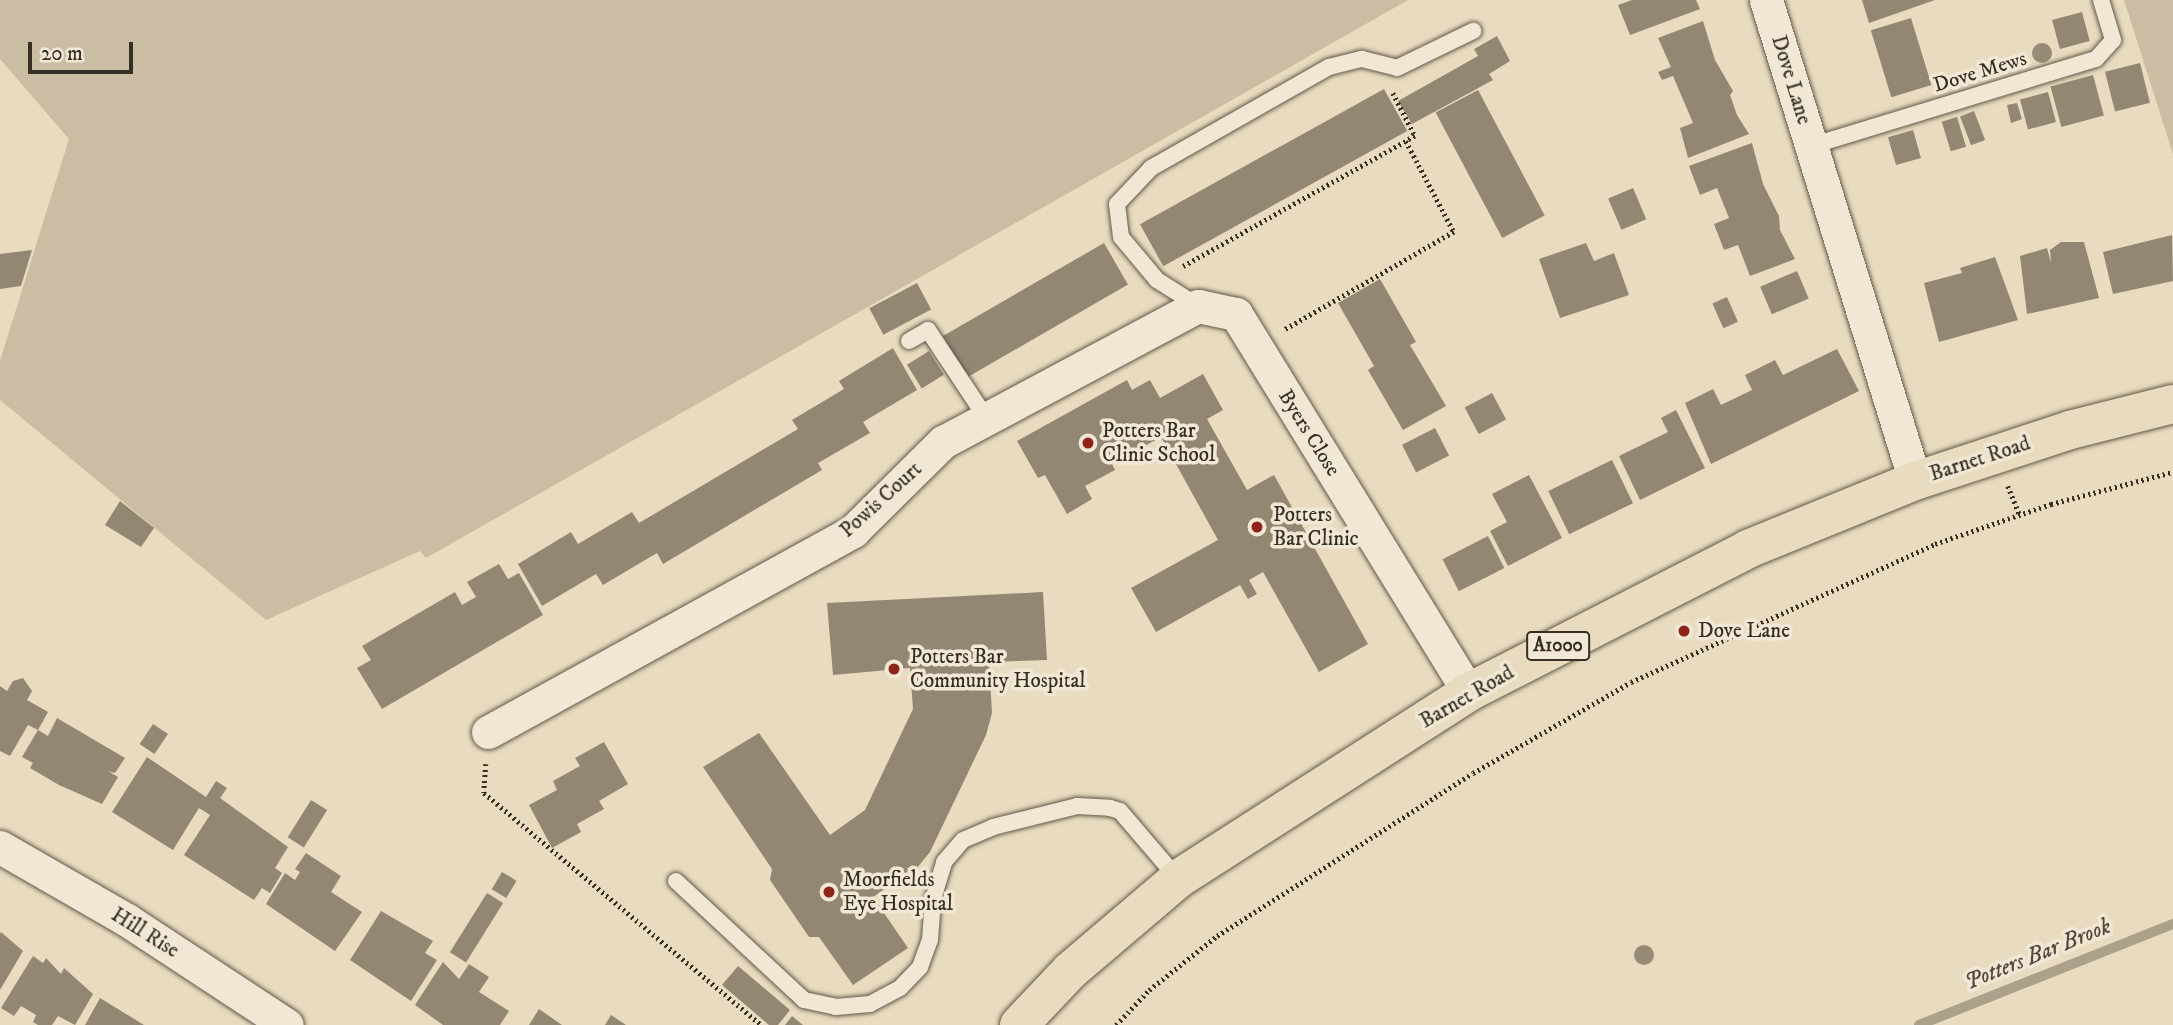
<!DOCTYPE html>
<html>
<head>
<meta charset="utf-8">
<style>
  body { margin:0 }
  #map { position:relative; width:2173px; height:1025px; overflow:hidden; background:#e8dbbf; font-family:"IM FELL DW Pica",serif }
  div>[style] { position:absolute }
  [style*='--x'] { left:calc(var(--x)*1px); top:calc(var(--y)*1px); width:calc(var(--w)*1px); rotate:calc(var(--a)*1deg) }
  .green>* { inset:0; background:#cabda4 }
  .stream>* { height:10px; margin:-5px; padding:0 5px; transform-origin:5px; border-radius:5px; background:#aba08a }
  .building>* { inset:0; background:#938774; transform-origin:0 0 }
  .path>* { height:4.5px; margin-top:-2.25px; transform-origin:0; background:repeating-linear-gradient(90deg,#362d23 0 2px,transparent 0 5.5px) }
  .roads { filter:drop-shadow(0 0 2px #62584a) drop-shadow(0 0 2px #62584a) }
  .service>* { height:16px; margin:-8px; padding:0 8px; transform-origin:8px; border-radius:8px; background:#f0e8d5 }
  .minor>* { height:33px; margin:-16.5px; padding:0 16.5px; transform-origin:16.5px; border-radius:16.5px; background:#f0e8d5 }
  .primary>* { height:38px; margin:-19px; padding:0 19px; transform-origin:19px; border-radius:19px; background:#e8dbbf }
  .trees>* { width:20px; height:20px; margin:-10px; border-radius:50%; background:#978b78 }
  .dots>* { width:19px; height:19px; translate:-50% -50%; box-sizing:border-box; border:4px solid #f0e8d5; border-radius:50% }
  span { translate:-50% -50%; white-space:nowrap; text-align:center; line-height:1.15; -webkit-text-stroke:7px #f0e8d5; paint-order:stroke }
  .shield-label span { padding:2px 5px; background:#f0e8d5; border:2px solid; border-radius:5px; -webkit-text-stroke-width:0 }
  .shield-label { font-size:19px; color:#362d23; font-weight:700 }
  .street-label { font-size:21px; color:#362d23 }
  .poi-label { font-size:21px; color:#362d23 }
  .left { translate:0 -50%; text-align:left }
  .water-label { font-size:23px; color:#534a3d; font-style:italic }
  .scale { position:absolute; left:28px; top:42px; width:105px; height:32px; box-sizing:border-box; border:4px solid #362d23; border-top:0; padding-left:9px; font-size:21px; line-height:24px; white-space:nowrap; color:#362d23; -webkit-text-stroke:5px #f0e8d5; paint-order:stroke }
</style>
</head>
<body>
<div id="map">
  <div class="green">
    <div style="clip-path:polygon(0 0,1408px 0,426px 558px,420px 551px,266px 620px,0 400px,0 361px,69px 139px,0 59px)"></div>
    <div style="clip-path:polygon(2124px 0,2173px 0,2173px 154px)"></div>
  </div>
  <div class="stream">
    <div style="--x:1919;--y:1025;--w:273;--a:-21.7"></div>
  </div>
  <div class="building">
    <div style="clip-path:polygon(1632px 0,1696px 0,1700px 9px,1630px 35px,1618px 5px)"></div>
    <div style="clip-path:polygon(1862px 0,1935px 0,1869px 23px)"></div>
    <div style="left:2082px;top:12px;width:30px;height:31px;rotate:75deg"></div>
    <div style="left:1911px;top:18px;width:70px;height:42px;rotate:73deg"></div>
    <div style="clip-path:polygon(1703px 21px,1715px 60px,1733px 91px,1730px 95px,1737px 115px,1749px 134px,1688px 158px,1680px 128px,1693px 123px,1673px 76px,1662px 80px,1658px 72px,1671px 67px,1658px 38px)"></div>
    <div style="clip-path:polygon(1497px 36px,1510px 61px,1489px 74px,1493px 80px,1412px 124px,1398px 101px,1478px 56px,1474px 49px)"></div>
    <div style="left:2140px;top:63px;width:41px;height:36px;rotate:76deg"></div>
    <div style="left:2093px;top:75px;width:42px;height:44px;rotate:75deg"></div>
    <div style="left:1384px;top:89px;width:48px;height:279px;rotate:61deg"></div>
    <div style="left:1478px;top:90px;width:142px;height:48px;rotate:62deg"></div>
    <div style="left:2048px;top:92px;width:31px;height:29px;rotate:75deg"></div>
    <div style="clip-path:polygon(2017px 103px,2022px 119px,2011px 123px,2007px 105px)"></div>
    <div style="left:1974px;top:111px;width:31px;height:15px;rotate:69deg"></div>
    <div style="left:1957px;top:117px;width:31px;height:16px;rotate:73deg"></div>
    <div style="left:1913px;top:130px;width:29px;height:26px;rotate:74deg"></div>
    <div style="clip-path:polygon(1752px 143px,1763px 184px,1779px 216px,1780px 230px,1795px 259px,1750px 276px,1738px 245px,1724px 250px,1714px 224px,1729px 218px,1717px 188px,1700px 195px,1689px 166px)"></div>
    <div style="left:1633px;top:188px;width:34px;height:27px;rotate:67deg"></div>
    <div style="clip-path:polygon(2172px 235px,2173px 281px,2113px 294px,2103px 252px)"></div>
    <div style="clip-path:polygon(2061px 242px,2084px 242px,2099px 298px,2027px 314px,2020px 256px,2047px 248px,2051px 263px,2050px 250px)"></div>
    <div style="left:1104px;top:243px;width:48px;height:186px;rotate:60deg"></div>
    <div style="clip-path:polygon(1586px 243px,1594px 261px,1614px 253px,1629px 295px,1560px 318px,1539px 259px)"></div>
    <div style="clip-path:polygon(32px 250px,21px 286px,0 289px,0 254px)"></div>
    <div style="clip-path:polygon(1995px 257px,2018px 320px,1939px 342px,1924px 283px,1962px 273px,1960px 268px)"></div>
    <div style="left:1797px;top:271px;width:30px;height:40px;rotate:67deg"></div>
    <div style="clip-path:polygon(1380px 279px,1416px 342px,1410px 345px,1446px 406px,1403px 430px,1368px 370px,1374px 366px,1338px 303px)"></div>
    <div style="left:917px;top:283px;width:30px;height:54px;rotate:62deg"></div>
    <div style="left:1727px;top:297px;width:27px;height:16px;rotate:66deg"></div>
    <div style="clip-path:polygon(893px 348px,917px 390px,863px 422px,870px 433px,818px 463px,822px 470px,663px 564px,657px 553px,603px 585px,596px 574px,542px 606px,518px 564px,571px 532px,578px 544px,632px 512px,639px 523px,798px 429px,792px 420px,844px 389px,839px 381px)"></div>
    <div style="clip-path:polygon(1837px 349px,1859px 391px,1711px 464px,1685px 403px,1713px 389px,1721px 405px,1752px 390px,1745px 375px,1775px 360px,1783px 375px)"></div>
    <div style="left:929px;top:351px;width:28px;height:26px;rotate:58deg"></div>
    <div style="clip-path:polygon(1203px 374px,1223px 410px,1207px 419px,1247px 490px,1274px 475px,1368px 644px,1319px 672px,1263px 572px,1249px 580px,1257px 594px,1248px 599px,1240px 585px,1156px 632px,1131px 588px,1218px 540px,1161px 437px,1112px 464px,1115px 470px,1085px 486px,1092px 499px,1067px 514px,1045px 475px,1038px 478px,1017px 441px,1127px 380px,1132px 390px,1150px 380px,1160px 398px)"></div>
    <div style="left:1492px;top:393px;width:30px;height:31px;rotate:62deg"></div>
    <div style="clip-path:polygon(1676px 410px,1705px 468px,1640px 500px,1619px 456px,1668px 432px,1661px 418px)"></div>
    <div style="left:1435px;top:428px;width:31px;height:37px;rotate:63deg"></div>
    <div style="left:1612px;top:460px;width:48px;height:71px;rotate:64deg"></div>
    <div style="clip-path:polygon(1529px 475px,1562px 538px,1508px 566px,1490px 531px,1507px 522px,1492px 494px)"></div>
    <div style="clip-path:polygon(120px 501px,154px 528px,141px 547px,105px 525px)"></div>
    <div style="left:1488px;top:536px;width:36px;height:51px;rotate:63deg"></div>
    <div style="clip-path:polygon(499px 564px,508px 579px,519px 573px,543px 615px,382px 709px,357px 668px,371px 660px,362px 646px,455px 592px,462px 605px,476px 597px,467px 582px)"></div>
    <div style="clip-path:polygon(1043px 592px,1047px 660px,989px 662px,992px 713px,986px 735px,930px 852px,916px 869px,873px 897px,908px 948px,853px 985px,819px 937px,809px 937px,770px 880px,772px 869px,703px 767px,759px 733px,830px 835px,865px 810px,913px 709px,910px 668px,833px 675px,827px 603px)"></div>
    <div style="clip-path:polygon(23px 678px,32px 691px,27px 700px,48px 712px,38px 730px,28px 725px,10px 756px,0 751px,0 686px,7px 691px,13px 681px)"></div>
    <div style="clip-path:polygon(57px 718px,125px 758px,115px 773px,108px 771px,118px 777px,102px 804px,59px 785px,30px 768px,33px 763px,22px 757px,38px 730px,48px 736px)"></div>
    <div style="left:153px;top:724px;width:18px;height:24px;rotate:34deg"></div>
    <div style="clip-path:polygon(604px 742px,628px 784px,599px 801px,604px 809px,577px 824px,581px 832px,552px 848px,529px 805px,557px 790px,553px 781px,580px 766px,575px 758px)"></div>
    <div style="clip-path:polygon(147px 757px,206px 797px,216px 781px,227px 788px,220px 798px,288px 847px,275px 868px,282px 873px,270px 893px,262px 888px,254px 900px,184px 855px,210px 815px,199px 808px,173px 850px,112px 812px)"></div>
    <div style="left:311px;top:800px;width:19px;height:44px;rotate:32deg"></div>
    <div style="clip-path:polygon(306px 853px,341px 876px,331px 892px,362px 912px,335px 951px,266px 904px,285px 873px,295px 880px,300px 872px,295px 869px)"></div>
    <div style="left:502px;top:872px;width:17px;height:20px;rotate:31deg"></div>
    <div style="left:487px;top:893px;width:19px;height:70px;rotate:32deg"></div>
    <div style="clip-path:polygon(381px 911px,433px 941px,425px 953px,437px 960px,411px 1001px,350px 960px)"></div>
    <div style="clip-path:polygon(1px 932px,23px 951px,0 990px,0 934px)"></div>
    <div style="clip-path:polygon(33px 956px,43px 963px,46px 958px,61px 974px,64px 968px,93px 994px,75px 1025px,58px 1016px,52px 1025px,38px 1025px,33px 1022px,36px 1015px,21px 1006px,14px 1016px,1px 1008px)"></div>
    <div style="clip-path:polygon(443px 962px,459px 979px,469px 964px,489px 977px,479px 992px,509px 1011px,500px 1025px,443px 1025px,415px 1005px)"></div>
    <div style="clip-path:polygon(738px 966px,790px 1010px,778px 1025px,769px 1025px,722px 985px)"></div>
    <div style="clip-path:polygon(100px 998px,131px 1017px,144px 1025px,85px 1025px)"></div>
    <div style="clip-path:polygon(539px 1009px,562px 1025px,529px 1025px)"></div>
    <div style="clip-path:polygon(611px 1015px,626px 1025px,605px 1025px)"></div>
    <div style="clip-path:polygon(792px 1016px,803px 1025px,785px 1025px)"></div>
  </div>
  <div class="path">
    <div style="--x:1393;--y:93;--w:48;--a:62.9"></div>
    <div style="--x:1415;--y:136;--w:10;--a:151"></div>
    <div style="--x:1183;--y:266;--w:256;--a:-29.3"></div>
    <div style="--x:1406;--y:141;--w:103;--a:62.2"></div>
    <div style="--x:1454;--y:232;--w:196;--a:150"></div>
    <div style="--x:2008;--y:486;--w:31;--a:68"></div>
    <div style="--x:486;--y:764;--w:29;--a:94"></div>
    <div style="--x:484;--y:793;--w:361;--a:39.9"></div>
    <div style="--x:1116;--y:1025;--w:48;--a:-46.7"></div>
    <div style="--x:1149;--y:990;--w:87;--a:-38.5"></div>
    <div style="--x:1217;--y:936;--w:303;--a:-32.5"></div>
    <div style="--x:1473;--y:773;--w:182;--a:-29.9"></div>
    <div style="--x:1631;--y:682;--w:334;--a:-24.4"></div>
    <div style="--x:1935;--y:544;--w:123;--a:-19"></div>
    <div style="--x:2051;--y:504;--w:126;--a:-14.7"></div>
  </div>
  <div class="roads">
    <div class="service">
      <div style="--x:1811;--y:146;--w:298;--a:-17"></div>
      <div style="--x:2096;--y:59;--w:25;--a:-48"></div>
      <div style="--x:2113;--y:40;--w:42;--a:-106.7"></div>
      <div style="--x:1198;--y:306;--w:49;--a:-147.6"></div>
      <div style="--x:1157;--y:280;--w:56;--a:-129.9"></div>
      <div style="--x:1121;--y:237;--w:33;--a:-97"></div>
      <div style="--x:1117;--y:204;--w:50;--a:-46.6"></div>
      <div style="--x:1151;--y:168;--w:205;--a:-29.6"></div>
      <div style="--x:1329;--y:67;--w:34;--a:-14"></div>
      <div style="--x:1362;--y:59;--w:36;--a:14"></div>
      <div style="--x:1397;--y:68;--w:85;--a:-26"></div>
      <div style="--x:909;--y:341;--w:22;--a:-30"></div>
      <div style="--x:928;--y:330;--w:107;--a:56.5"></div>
      <div style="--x:676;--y:881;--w:175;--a:42.9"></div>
      <div style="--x:804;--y:1000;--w:33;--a:12"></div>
      <div style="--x:836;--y:1007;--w:34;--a:-5"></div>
      <div style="--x:870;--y:1004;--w:34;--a:-28"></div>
      <div style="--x:900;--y:988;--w:29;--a:-46"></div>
      <div style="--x:920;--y:967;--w:29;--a:-70"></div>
      <div style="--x:930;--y:940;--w:41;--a:-85.8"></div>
      <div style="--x:933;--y:899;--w:39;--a:-73"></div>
      <div style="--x:944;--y:862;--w:29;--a:-49"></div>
      <div style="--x:963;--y:840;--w:33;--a:-23"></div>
      <div style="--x:993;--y:827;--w:87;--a:-14"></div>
      <div style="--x:1077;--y:806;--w:33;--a:3"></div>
      <div style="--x:1110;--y:808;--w:10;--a:17"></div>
      <div style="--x:1120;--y:811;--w:89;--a:49.5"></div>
    </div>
    <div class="minor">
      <div style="--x:1766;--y:0;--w:504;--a:72.79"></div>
      <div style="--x:488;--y:732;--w:417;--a:-28.8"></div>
      <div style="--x:853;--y:531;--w:127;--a:-44.7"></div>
      <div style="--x:943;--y:442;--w:289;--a:-28.1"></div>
      <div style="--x:1198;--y:306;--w:39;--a:12"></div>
      <div style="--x:1236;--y:314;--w:444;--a:58.4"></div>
      <div style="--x:0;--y:847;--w:146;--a:29.9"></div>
      <div style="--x:127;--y:920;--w:191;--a:33.3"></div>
    </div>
    <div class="primary">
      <div style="--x:1019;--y:1025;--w:74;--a:-46.6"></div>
      <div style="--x:1070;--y:971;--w:142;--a:-40.4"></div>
      <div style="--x:1178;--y:879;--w:346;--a:-32.7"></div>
      <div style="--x:1469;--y:692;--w:314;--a:-27.1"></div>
      <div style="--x:1748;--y:549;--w:180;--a:-22.2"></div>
      <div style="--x:1915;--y:481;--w:163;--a:-18.2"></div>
      <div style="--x:2070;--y:430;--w:106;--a:-14.2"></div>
    </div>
  </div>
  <div class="trees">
    <div style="left:2042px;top:53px"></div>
    <div style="left:1644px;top:955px"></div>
  </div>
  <div class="dots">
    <div style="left:1088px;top:443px;background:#8f2418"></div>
    <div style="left:1257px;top:527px;background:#8f2418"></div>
    <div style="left:1684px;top:631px;background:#8f2418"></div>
    <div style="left:894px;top:669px;background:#8f2418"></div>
    <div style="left:829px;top:892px;background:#8f2418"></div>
  </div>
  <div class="shield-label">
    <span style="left:1558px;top:646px">A1000</span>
  </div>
  <div class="street-label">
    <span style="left:1980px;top:72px;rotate:-17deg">Dove Mews</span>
    <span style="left:1791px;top:80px;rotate:73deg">Dove Lane</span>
    <span style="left:1309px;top:433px;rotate:58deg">Byers Close</span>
    <span style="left:1980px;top:459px;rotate:-18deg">Barnet Road</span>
    <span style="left:881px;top:500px;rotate:-42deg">Powis Court</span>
    <span style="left:1467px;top:697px;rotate:-30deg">Barnet Road</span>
    <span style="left:145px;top:933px;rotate:32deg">Hill Rise</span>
  </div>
  <div class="poi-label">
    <span class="left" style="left:1102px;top:443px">Potters Bar<br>Clinic School</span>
    <span class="left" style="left:1273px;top:527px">Potters<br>Bar Clinic</span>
    <span class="left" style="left:1698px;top:631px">Dove Lane</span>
    <span class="left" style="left:910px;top:669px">Potters Bar<br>Community Hospital</span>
    <span class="left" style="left:843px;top:892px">Moorfields<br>Eye Hospital</span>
  </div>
  <div class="water-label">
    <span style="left:2038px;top:955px;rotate:-22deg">Potters Bar Brook</span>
  </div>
  <div class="scale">20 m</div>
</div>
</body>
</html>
